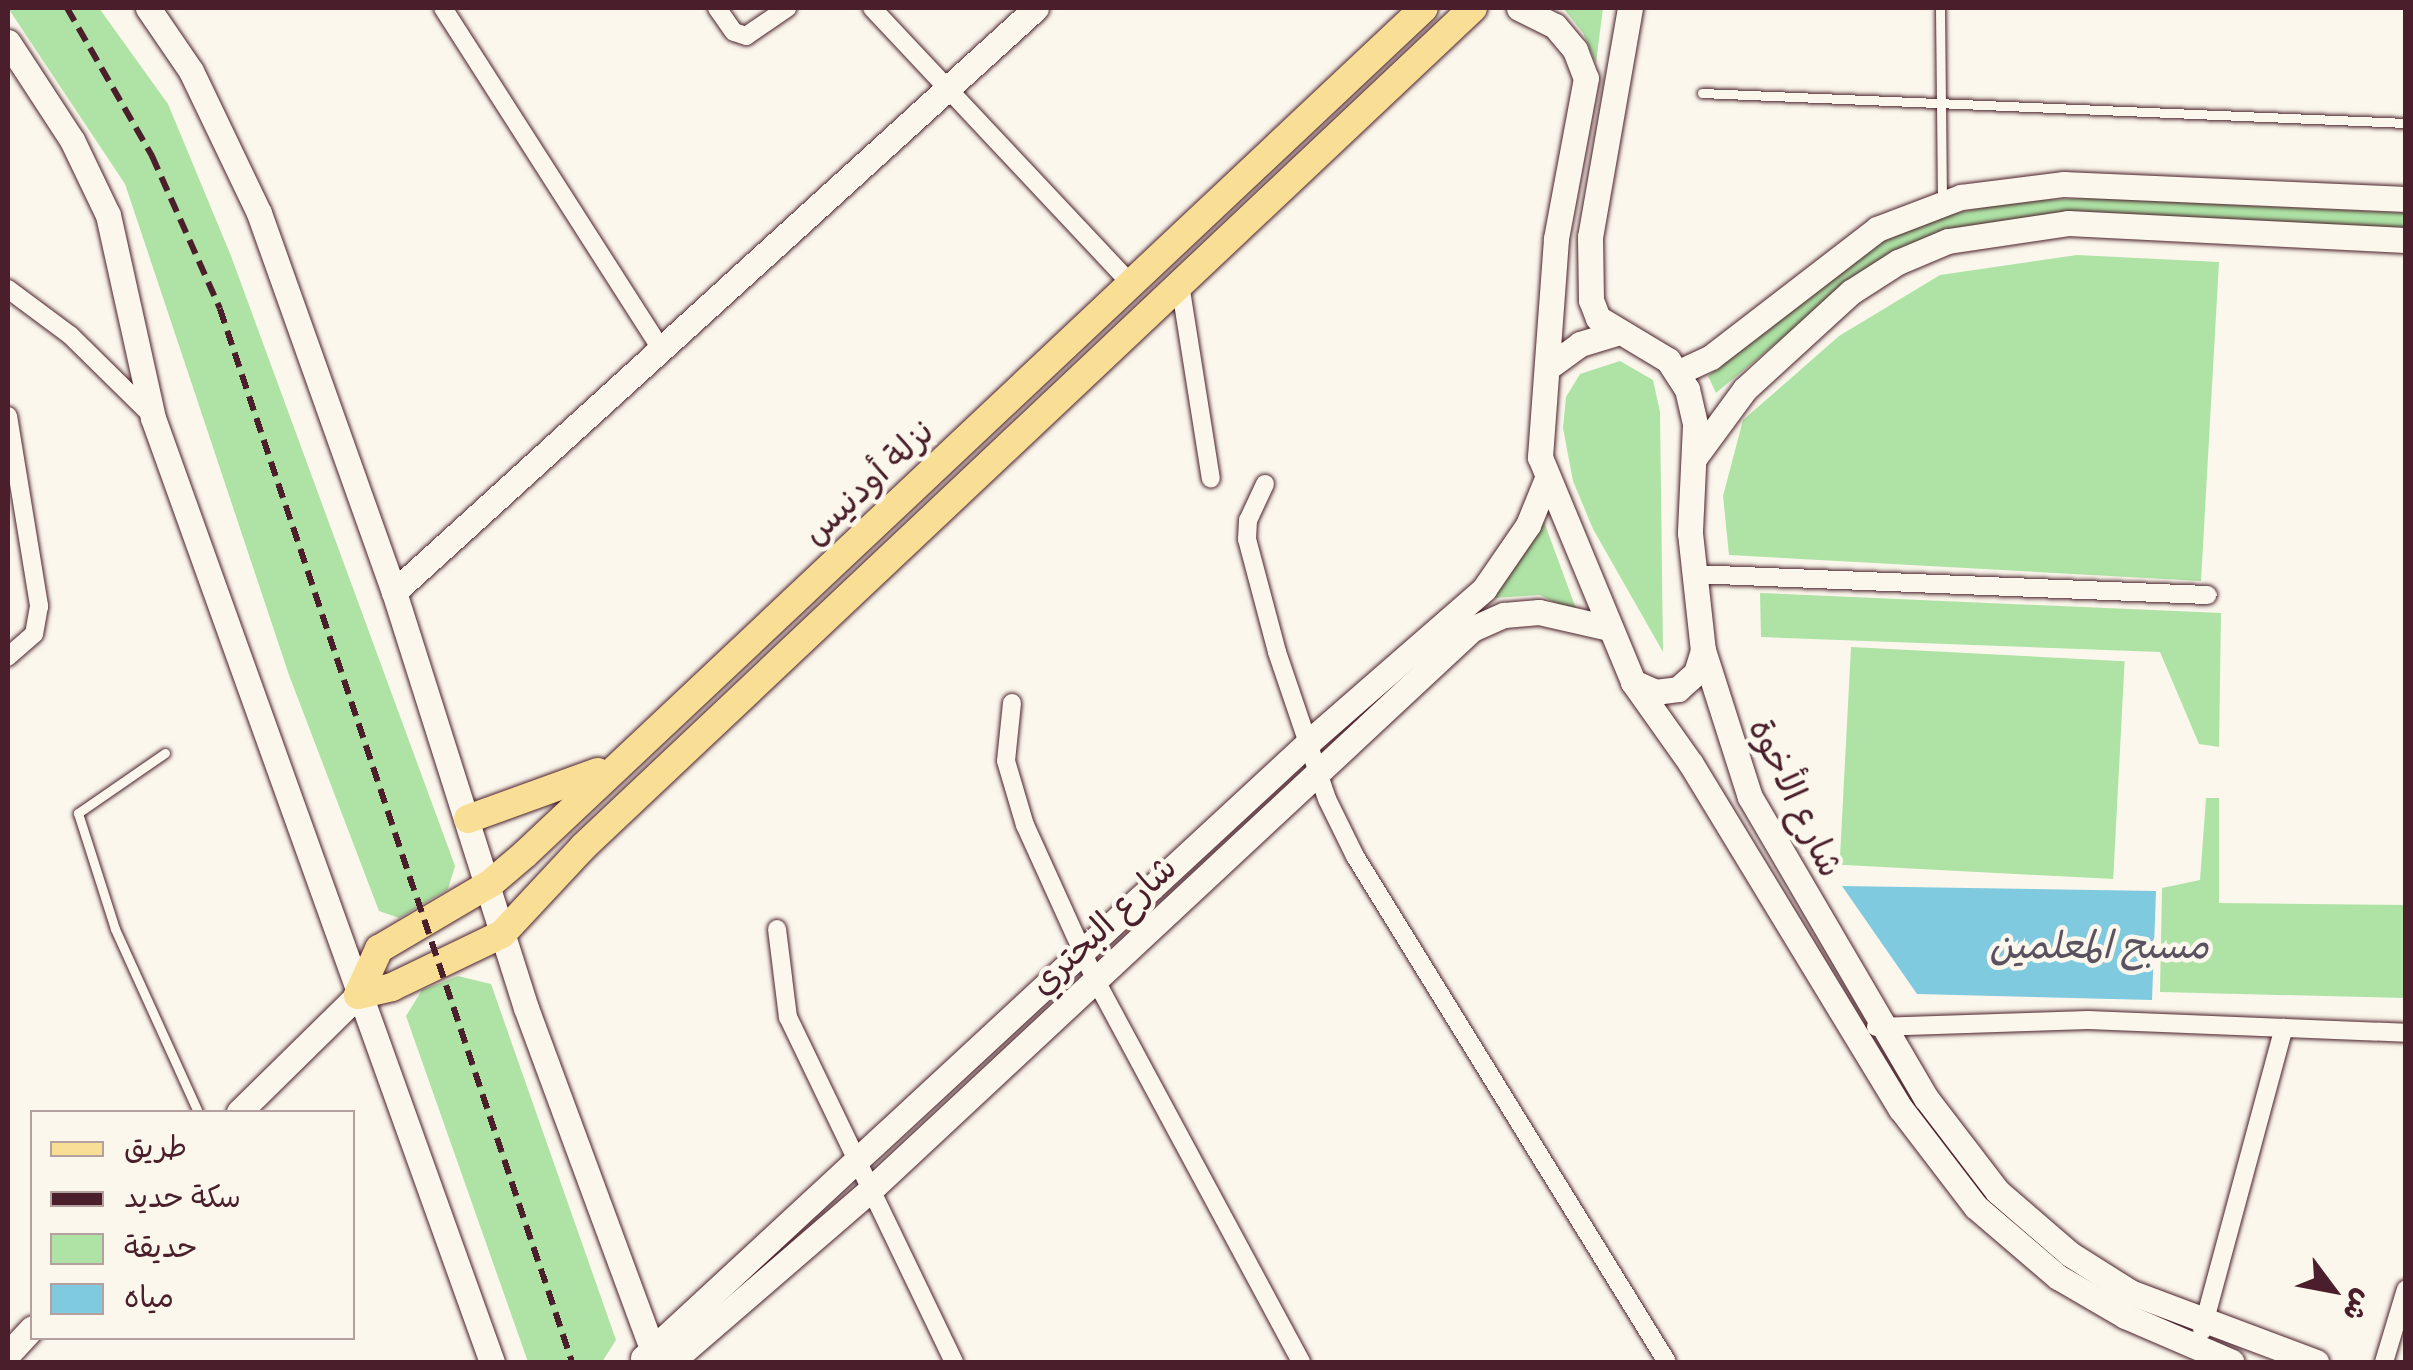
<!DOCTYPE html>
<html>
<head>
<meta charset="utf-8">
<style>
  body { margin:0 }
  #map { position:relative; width:2413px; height:1370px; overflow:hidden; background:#fbf7ec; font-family:Delius,"Playpen Sans Arabic",sans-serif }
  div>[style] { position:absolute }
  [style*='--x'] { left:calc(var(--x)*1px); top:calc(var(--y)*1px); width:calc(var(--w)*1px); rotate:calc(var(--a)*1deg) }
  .green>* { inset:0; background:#aee3a5; transform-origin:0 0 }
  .water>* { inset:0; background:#7fcade }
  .roads { filter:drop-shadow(0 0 2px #4a1f2b) drop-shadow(0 0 2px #4a1f2b) }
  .lane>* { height:9px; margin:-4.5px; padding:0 4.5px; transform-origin:4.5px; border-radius:4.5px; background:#fbf7ec }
  .street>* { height:18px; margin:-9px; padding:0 9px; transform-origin:9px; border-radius:9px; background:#fbf7ec }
  .secondary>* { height:25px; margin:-12.5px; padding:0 12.5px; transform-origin:12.5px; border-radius:12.5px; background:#fbf7ec }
  .primary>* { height:28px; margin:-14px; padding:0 14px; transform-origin:14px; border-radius:14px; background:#f9df96 }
  .rail>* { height:6px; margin-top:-3px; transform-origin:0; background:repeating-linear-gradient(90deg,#4a1f2b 0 15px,transparent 0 23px) }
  span { translate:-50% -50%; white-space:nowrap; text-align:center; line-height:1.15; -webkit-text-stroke:9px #fbf7ec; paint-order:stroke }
  .street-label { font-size:35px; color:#4a1f2b }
  .water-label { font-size:38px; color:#5a5261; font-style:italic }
  .frame { position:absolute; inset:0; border:10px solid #4a1f2b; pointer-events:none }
  .legend { position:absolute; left:30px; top:1110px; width:325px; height:230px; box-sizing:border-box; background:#fbf7ec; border:2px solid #b4a19f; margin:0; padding:12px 18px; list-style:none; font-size:30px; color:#4a1f2b }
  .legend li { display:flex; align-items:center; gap:20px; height:50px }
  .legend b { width:50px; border:2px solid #b4a19f }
  .north { position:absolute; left:2283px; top:1240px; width:100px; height:100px; -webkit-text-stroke:8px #fbf7ec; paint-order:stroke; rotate:122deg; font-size:28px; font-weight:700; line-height:40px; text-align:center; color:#4a1f2b }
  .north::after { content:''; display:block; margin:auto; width:35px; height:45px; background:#4a1f2b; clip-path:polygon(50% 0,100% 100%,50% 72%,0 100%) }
</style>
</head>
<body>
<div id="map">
  <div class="green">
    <div style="clip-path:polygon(8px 8px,99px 8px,168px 104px,231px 256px,455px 866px,448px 889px,399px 918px,379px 911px,289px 675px,125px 184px)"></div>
    <div style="clip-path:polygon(1563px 8px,1603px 8px,1596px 63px,1583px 33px)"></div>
    <div style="clip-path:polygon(2092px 198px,2405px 213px,2405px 231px,2045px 215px,1847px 284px,1716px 393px,1708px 376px,1865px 249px,1941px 216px,2018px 201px)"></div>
    <div style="clip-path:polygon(2077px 255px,2219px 262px,2201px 581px,1729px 555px,1723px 496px,1743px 420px,1839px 336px,1940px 275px)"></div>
    <div style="clip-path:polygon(1620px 361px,1653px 380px,1660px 412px,1663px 652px,1593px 529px,1573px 481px,1563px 428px,1566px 397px,1580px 374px)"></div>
    <div style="clip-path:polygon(1543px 519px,1578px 614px,1540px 595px,1479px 599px)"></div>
    <div style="clip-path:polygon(1760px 593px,2221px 613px,2219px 747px,2199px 744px,2160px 652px,1761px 637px)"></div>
    <div style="left:1851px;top:647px;width:274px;height:218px;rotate:3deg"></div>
    <div style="clip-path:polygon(2206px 798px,2219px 798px,2219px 903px,2405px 905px,2405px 998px,2160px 992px,2162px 888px,2200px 880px)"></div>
    <div style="clip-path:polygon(458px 976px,491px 984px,616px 1340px,602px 1362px,528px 1362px,406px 1016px,422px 990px)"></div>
  </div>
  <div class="water">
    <div style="clip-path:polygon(1842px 886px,2156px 891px,2152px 1000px,1917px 994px)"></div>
  </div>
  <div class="roads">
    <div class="lane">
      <div style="--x:1940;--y:8;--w:193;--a:89.4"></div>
      <div style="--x:1702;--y:93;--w:705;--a:2.44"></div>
      <div style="--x:165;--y:753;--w:106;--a:145.4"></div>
      <div style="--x:78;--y:813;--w:122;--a:72.3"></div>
      <div style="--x:115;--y:929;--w:201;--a:65.6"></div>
    </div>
    <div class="street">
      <div style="--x:443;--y:8;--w:403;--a:57.4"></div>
      <div style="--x:717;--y:8;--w:29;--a:55"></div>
      <div style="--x:734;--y:32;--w:13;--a:18"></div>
      <div style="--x:746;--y:36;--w:50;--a:-34.3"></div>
      <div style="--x:872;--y:8;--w:381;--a:46.8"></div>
      <div style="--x:1180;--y:284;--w:197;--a:81"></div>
      <div style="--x:8;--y:289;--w:77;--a:36.6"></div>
      <div style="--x:70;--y:335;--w:111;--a:44.6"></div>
      <div style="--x:8;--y:416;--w:193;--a:80.7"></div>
      <div style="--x:39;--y:606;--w:28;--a:100"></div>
      <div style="--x:34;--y:634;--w:35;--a:139"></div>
      <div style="--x:1265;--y:484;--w:40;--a:115"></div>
      <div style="--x:1248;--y:520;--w:19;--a:93"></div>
      <div style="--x:1247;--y:539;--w:117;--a:75.1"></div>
      <div style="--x:1277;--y:652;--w:155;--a:71.2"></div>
      <div style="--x:1327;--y:799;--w:64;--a:63.8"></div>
      <div style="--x:1355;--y:856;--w:594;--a:58.34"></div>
      <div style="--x:1693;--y:574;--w:515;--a:2.34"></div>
      <div style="--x:1012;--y:703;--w:58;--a:95.9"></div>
      <div style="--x:1006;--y:761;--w:67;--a:73.5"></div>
      <div style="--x:1025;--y:825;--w:169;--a:65.6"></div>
      <div style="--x:1095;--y:979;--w:435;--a:61.7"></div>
      <div style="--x:777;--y:929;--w:89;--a:82.9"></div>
      <div style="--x:788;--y:1017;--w:383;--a:64.3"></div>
      <div style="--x:1876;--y:1027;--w:212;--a:-1.9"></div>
      <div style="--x:2088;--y:1020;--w:318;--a:2.3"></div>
      <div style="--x:2202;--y:1331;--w:314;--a:-74.9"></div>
      <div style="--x:2384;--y:1362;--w:76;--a:-73.2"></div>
    </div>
    <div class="secondary">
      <div style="--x:148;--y:8;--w:76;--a:55.7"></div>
      <div style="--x:191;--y:71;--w:157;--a:64.4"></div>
      <div style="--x:259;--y:213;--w:402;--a:70.4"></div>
      <div style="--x:394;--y:592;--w:436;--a:72.4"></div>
      <div style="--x:526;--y:1008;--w:377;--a:69.7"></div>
      <div style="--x:1519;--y:8;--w:40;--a:26.6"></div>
      <div style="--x:1555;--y:26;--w:31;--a:50"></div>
      <div style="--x:1575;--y:50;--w:30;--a:69"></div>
      <div style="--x:1586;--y:78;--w:164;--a:100.6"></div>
      <div style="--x:1556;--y:239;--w:219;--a:94.2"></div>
      <div style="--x:1540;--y:457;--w:243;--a:67.5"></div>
      <div style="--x:1633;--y:682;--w:100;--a:54.7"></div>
      <div style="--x:1691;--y:764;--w:404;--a:58.7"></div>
      <div style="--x:1901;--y:1109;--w:123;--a:52.6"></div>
      <div style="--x:1976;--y:1207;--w:108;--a:40.5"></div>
      <div style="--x:2058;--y:1277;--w:78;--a:30.2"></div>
      <div style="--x:2125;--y:1316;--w:116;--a:23.3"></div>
      <div style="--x:1630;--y:8;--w:232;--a:99.9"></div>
      <div style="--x:1590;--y:237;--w:63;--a:89.1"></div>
      <div style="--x:1591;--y:300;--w:19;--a:69"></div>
      <div style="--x:1598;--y:318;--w:82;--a:31"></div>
      <div style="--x:1668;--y:360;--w:35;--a:57"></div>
      <div style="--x:1687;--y:389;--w:37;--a:77"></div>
      <div style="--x:1695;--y:425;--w:108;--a:92.7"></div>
      <div style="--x:1690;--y:533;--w:118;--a:83.7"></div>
      <div style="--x:1703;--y:650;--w:154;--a:72.3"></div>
      <div style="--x:1750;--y:797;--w:349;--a:59.7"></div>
      <div style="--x:1926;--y:1098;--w:117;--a:52.6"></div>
      <div style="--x:1997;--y:1191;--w:96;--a:40.8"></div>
      <div style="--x:2070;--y:1254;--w:71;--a:32.3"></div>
      <div style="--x:2130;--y:1292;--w:199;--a:20.6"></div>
      <div style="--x:8;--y:42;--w:117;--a:56.9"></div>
      <div style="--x:72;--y:140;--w:83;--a:64.4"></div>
      <div style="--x:108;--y:215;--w:208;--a:77.5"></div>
      <div style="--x:153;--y:418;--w:1003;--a:70.25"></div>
      <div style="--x:1550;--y:366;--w:37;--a:-36"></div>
      <div style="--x:1580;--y:344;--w:37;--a:-17"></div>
      <div style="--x:1679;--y:372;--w:35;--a:-25"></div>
      <div style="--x:1711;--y:357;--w:210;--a:-37.6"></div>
      <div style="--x:1877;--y:229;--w:90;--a:-20.9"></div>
      <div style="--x:1961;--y:197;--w:104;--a:-7.2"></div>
      <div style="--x:2064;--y:184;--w:342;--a:2.5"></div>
      <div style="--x:1695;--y:457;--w:84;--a:-53.7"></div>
      <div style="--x:1745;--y:389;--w:144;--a:-42.5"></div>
      <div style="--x:1851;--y:292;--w:56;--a:-32.6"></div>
      <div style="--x:1898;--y:262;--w:54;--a:-22.8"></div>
      <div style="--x:1948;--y:241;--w:121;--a:-8.5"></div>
      <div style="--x:2068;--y:223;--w:338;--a:2.9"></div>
      <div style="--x:394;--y:592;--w:868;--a:-42.29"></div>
      <div style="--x:1633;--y:682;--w:24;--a:24"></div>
      <div style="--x:1655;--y:692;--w:23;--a:-7"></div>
      <div style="--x:1678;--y:689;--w:24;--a:-42"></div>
      <div style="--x:1696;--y:673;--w:24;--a:-73"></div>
      <div style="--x:239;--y:1112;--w:167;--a:-44.5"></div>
      <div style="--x:8;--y:1354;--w:35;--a:-47"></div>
      <div style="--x:643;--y:1358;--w:910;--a:-42.77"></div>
      <div style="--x:1311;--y:740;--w:230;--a:-41.1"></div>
      <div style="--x:1484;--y:589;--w:78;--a:-55.5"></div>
      <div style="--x:1528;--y:525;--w:48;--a:-67.8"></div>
      <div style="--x:671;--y:1362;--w:260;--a:-40.8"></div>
      <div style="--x:868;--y:1192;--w:826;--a:-42.99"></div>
      <div style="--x:1472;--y:629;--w:35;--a:-24"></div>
      <div style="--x:1504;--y:615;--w:35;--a:-5"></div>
      <div style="--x:1539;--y:612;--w:72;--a:12.9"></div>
    </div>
    <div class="primary">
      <div style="--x:468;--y:819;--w:138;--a:-19.9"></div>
      <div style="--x:358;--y:995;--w:35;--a:-13"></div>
      <div style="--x:392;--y:987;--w:122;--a:-25.7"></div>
      <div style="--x:502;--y:934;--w:119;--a:-47"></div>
      <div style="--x:583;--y:847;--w:1223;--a:-43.31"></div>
      <div style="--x:358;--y:995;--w:51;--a:-65.5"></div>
      <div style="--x:379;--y:949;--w:130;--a:-30.5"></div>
      <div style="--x:491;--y:883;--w:45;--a:-40.5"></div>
      <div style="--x:525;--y:854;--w:1234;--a:-43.26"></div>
    </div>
  </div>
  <div class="rail">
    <div style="--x:67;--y:8;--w:171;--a:60.1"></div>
    <div style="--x:152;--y:156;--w:167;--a:66"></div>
    <div style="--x:220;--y:309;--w:1110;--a:71.52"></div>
  </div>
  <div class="street-label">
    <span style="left:867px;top:481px;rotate:-43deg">نزلة أودنيس</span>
    <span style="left:1797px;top:797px;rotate:64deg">شارع الأخوة</span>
    <span style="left:1102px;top:924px;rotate:-43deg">شارع البحتري</span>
  </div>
  <div class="water-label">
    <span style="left:2099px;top:945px">مسبح المعلمين</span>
  </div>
  <div class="frame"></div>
  <ul class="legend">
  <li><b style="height:12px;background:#f9df96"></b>طريق</li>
  <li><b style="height:12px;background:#4a1f2b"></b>سكة حديد</li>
  <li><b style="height:28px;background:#aee3a5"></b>حديقة</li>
  <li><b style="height:28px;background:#7fcade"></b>مياه</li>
  </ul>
  <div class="north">ش</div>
</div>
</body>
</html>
